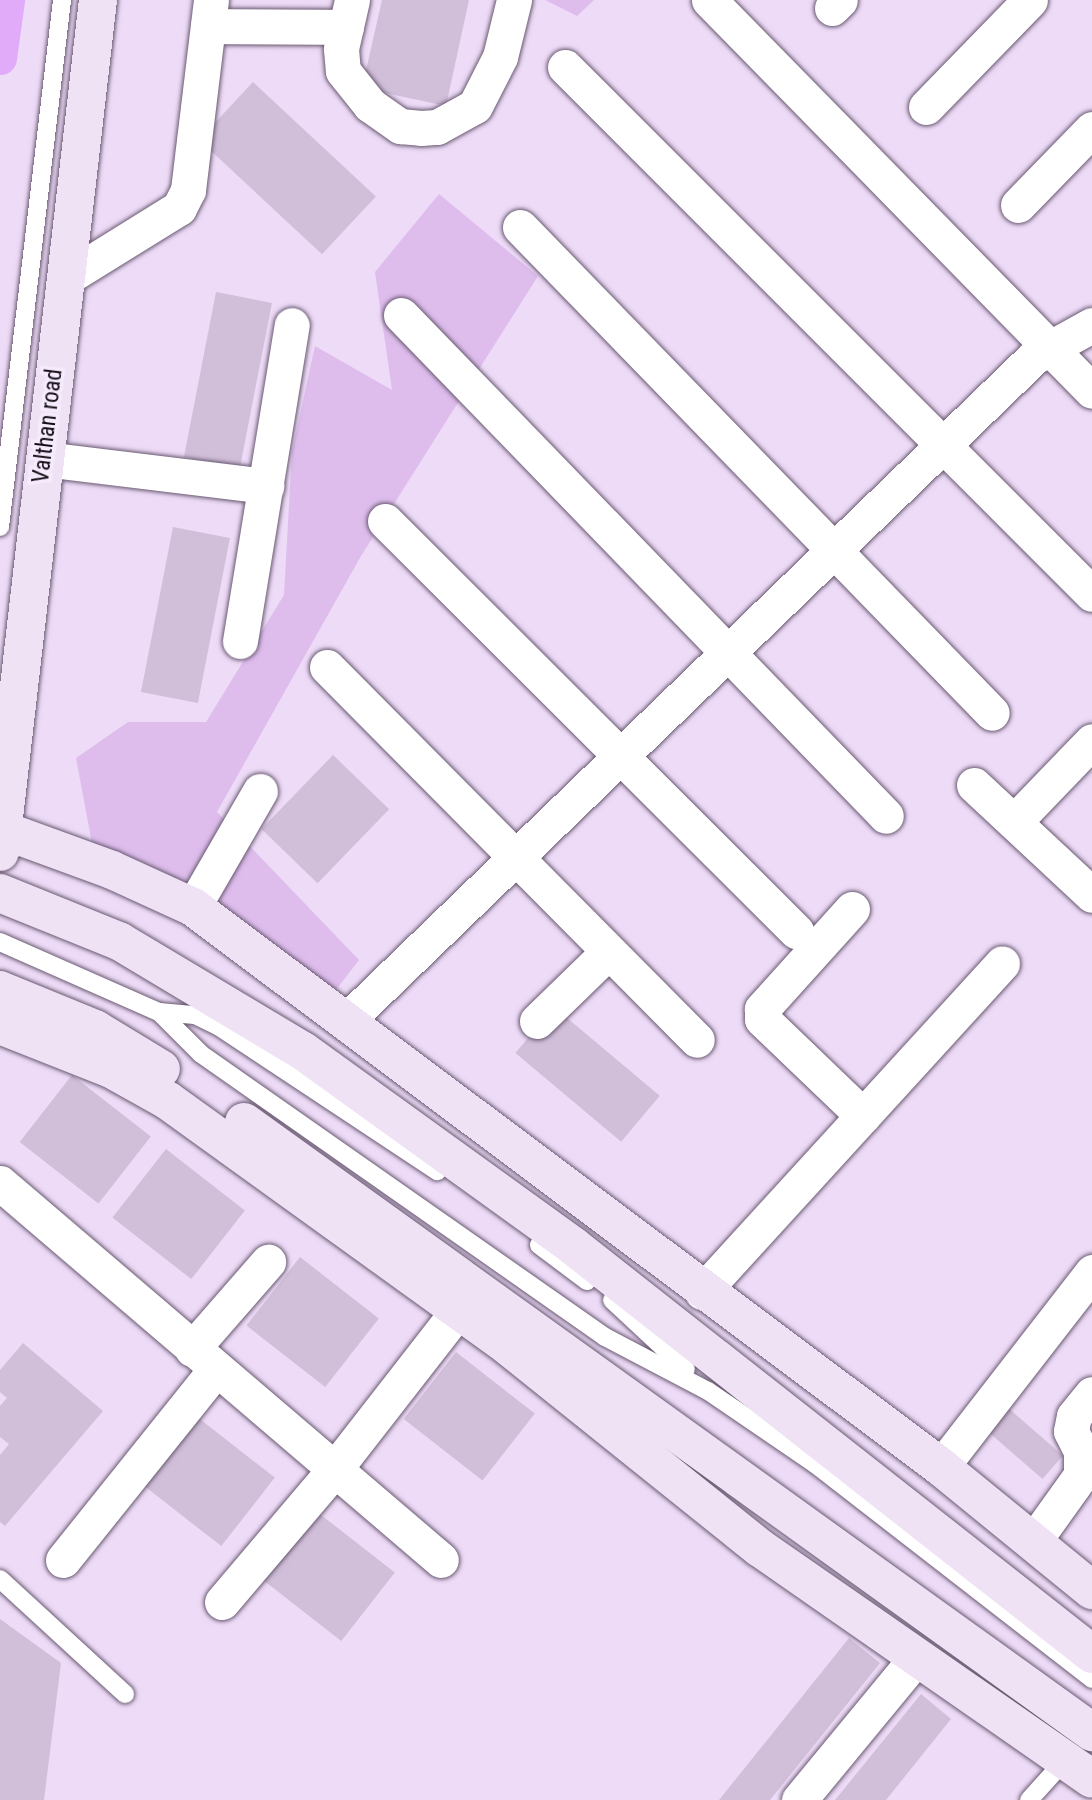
<!DOCTYPE html>
<html>
<head>
<meta charset="utf-8">
<style>
  body { margin:0 }
  #map { position:relative; width:1092px; height:1800px; overflow:hidden; background:#eddbf7; font-family:"Roboto Condensed",sans-serif }
  div>[style] { position:absolute }
  [style*='--x'] { left:calc(var(--x)*1px); top:calc(var(--y)*1px); width:calc(var(--w)*1px); rotate:calc(var(--a)*1deg) }
  .green>* { inset:0; background:#debded }
  .canal>* { height:33px; margin:-16.5px; padding:0 16.5px; transform-origin:16.5px; border-radius:16.5px; background:#e1abf9 }
  .building>* { inset:0; background:#d1bfda; transform-origin:0 0 }
  .roads { filter:drop-shadow(0 0 2px #695971) drop-shadow(0 0 2px #695971) }
  .service>* { height:18px; margin:-9px; padding:0 9px; transform-origin:9px; border-radius:9px; background:#fff }
  .minor>* { height:35px; margin:-17.5px; padding:0 17.5px; transform-origin:17.5px; border-radius:17.5px; background:#fff }
  .secondary>* { height:38px; margin:-19px; padding:0 19px; transform-origin:19px; border-radius:19px; background:#efe2f5 }
  span { translate:-50% -50%; white-space:nowrap; text-align:center; line-height:1.15; -webkit-text-stroke:7px #f6ebfc; paint-order:stroke }
  .street-label { font-size:23px; color:#120c15 }
</style>
</head>
<body>
<div id="map">
  <div class="green">
    <div style="clip-path:polygon(545px 0,594px 0,577px 16px)"></div>
    <div style="clip-path:polygon(439px 194px,538px 276px,361px 556px,217px 812px,359px 960px,329px 999px,93px 849px,76px 758px,128px 722px,206px 722px,284px 595px,292px 451px,315px 346px,392px 390px,375px 272px)"></div>
  </div>
  <div class="canal">
    <div style="--x:0;--y:58;--w:59;--a:-82.1"></div>
  </div>
  <div class="building">
    <div style="clip-path:polygon(382px 0,469px 0,446px 106px,362px 88px)"></div>
    <div style="left:253px;top:82px;width:168px;height:79px;rotate:43deg"></div>
    <div style="left:216px;top:292px;width:57px;height:168px;rotate:11deg"></div>
    <div style="left:173px;top:527px;width:58px;height:168px;rotate:11deg"></div>
    <div style="left:333px;top:755px;width:78px;height:103px;rotate:44deg"></div>
    <div style="left:554px;top:1007px;width:138px;height:60px;rotate:40deg"></div>
    <div style="left:72px;top:1075px;width:100px;height:85px;rotate:38deg"></div>
    <div style="left:166px;top:1149px;width:100px;height:87px;rotate:38deg"></div>
    <div style="left:300px;top:1257px;width:100px;height:87px;rotate:38deg"></div>
    <div style="clip-path:polygon(23px 1343px,103px 1411px,5px 1526px,0 1522px,0 1455px,9px 1444px,0 1437px,0 1406px,7px 1398px,0 1392px,0 1370px)"></div>
    <div style="left:456px;top:1352px;width:100px;height:85px;rotate:38deg"></div>
    <div style="left:1007px;top:1407px;width:74px;height:31px;rotate:41deg"></div>
    <div style="left:196px;top:1416px;width:100px;height:87px;rotate:38deg"></div>
    <div style="left:316px;top:1511px;width:100px;height:87px;rotate:38deg"></div>
    <div style="clip-path:polygon(0 1619px,61px 1663px,44px 1800px,0 1800px)"></div>
    <div style="clip-path:polygon(849px 1638px,880px 1663px,770px 1800px,719px 1800px)"></div>
    <div style="clip-path:polygon(921px 1694px,951px 1719px,886px 1800px,835px 1800px)"></div>
  </div>
  <div class="roads">
    <div class="service">
      <div style="--x:0;--y:527;--w:531;--a:-83.29"></div>
      <div style="--x:0;--y:942;--w:174;--a:23.8"></div>
      <div style="--x:159;--y:1012;--w:36;--a:5"></div>
      <div style="--x:195;--y:1015;--w:25;--a:26"></div>
      <div style="--x:218;--y:1026;--w:263;--a:33.5"></div>
      <div style="--x:159;--y:1012;--w:59;--a:45"></div>
      <div style="--x:201;--y:1054;--w:493;--a:35"></div>
      <div style="--x:605;--y:1337;--w:116;--a:27.7"></div>
      <div style="--x:708;--y:1391;--w:130;--a:34.3"></div>
      <div style="--x:815;--y:1464;--w:351;--a:37.8"></div>
      <div style="--x:539;--y:1245;--w:60;--a:36.9"></div>
      <div style="--x:612;--y:1300;--w:101;--a:43"></div>
      <div style="--x:0;--y:1579;--w:170;--a:42.6"></div>
      <div style="--x:1029;--y:1800;--w:54;--a:-48"></div>
    </div>
    <div class="minor">
      <div style="--x:352;--y:0;--w:50;--a:102.7"></div>
      <div style="--x:341;--y:49;--w:22;--a:85"></div>
      <div style="--x:343;--y:71;--w:43;--a:51.5"></div>
      <div style="--x:370;--y:105;--w:37;--a:35"></div>
      <div style="--x:400;--y:126;--w:21;--a:5"></div>
      <div style="--x:421;--y:128;--w:16;--a:-4"></div>
      <div style="--x:437;--y:127;--w:43;--a:-28.9"></div>
      <div style="--x:475;--y:106;--w:55;--a:-63"></div>
      <div style="--x:500;--y:57;--w:59;--a:-76.2"></div>
      <div style="--x:709;--y:0;--w:547;--a:45.59"></div>
      <div style="--x:832;--y:8;--w:11;--a:-45"></div>
      <div style="--x:208;--y:26;--w:138;--a:0.4"></div>
      <div style="--x:565;--y:67;--w:745;--a:45"></div>
      <div style="--x:926;--y:107;--w:149;--a:-45.8"></div>
      <div style="--x:1018;--y:205;--w:106;--a:-45.8"></div>
      <div style="--x:520;--y:227;--w:677;--a:45.84"></div>
      <div style="--x:66;--y:278;--w:133;--a:-31.8"></div>
      <div style="--x:179;--y:208;--w:20;--a:-63"></div>
      <div style="--x:188;--y:190;--w:191;--a:-83.1"></div>
      <div style="--x:401;--y:315;--w:697;--a:45.93"></div>
      <div style="--x:44;--y:459;--w:224;--a:6.9"></div>
      <div style="--x:385;--y:521;--w:581;--a:44.93"></div>
      <div style="--x:240;--y:641;--w:320;--a:-80.7"></div>
      <div style="--x:327;--y:667;--w:525;--a:45.23"></div>
      <div style="--x:974;--y:785;--w:161;--a:43"></div>
      <div style="--x:1014;--y:822;--w:112;--a:-46.1"></div>
      <div style="--x:193;--y:907;--w:134;--a:-60"></div>
      <div style="--x:852;--y:909;--w:135;--a:132"></div>
      <div style="--x:762;--y:1009;--w:10;--a:90"></div>
      <div style="--x:762;--y:1019;--w:140;--a:43.8"></div>
      <div style="--x:537;--y:1021;--w:99;--a:-44.2"></div>
      <div style="--x:345;--y:1022;--w:958;--a:-43.98"></div>
      <div style="--x:1034;--y:357;--w:66;--a:-28.9"></div>
      <div style="--x:0;--y:1183;--w:580;--a:40.53"></div>
      <div style="--x:702;--y:1292;--w:445;--a:-47.6"></div>
      <div style="--x:192;--y:1349;--w:116;--a:-48.9"></div>
      <div style="--x:941;--y:1467;--w:247;--a:-52.2"></div>
      <div style="--x:1033;--y:1542;--w:82;--a:-54.4"></div>
      <div style="--x:1081;--y:1475;--w:24;--a:-90"></div>
      <div style="--x:1081;--y:1451;--w:22;--a:-117"></div>
      <div style="--x:1071;--y:1431;--w:15;--a:-79"></div>
      <div style="--x:1074;--y:1416;--w:28;--a:-51"></div>
      <div style="--x:63;--y:1560;--w:245;--a:-51.3"></div>
      <div style="--x:222;--y:1602;--w:173;--a:-49.7"></div>
      <div style="--x:334;--y:1470;--w:202;--a:-52.1"></div>
      <div style="--x:799;--y:1800;--w:185;--a:-50.5"></div>
    </div>
    <div class="secondary">
      <div style="--x:0;--y:829;--w:119;--a:20.1"></div>
      <div style="--x:112;--y:870;--w:89;--a:24.6"></div>
      <div style="--x:193;--y:907;--w:934;--a:36.82"></div>
      <div style="--x:941;--y:1467;--w:195;--a:39.2"></div>
      <div style="--x:0;--y:852;--w:858;--a:-83.44"></div>
      <div style="--x:0;--y:893;--w:128;--a:22"></div>
      <div style="--x:119;--y:941;--w:214;--a:30.9"></div>
      <div style="--x:303;--y:1051;--w:333;--a:35.8"></div>
      <div style="--x:573;--y:1246;--w:660;--a:38.17"></div>
      <div style="--x:0;--y:990;--w:103;--a:22.3"></div>
      <div style="--x:95;--y:1029;--w:77;--a:31.2"></div>
      <div style="--x:0;--y:1025;--w:119;--a:21.6"></div>
      <div style="--x:111;--y:1069;--w:64;--a:29"></div>
      <div style="--x:167;--y:1100;--w:422;--a:35.8"></div>
      <div style="--x:509;--y:1347;--w:322;--a:38.7"></div>
      <div style="--x:760;--y:1548;--w:404;--a:34.8"></div>
      <div style="--x:244;--y:1122;--w:1045;--a:35.73"></div>
    </div>
  </div>
  <div class="street-label">
    <span style="left:48px;top:426px;rotate:-83deg">Valthan road</span>
  </div>
</div>
</body>
</html>
